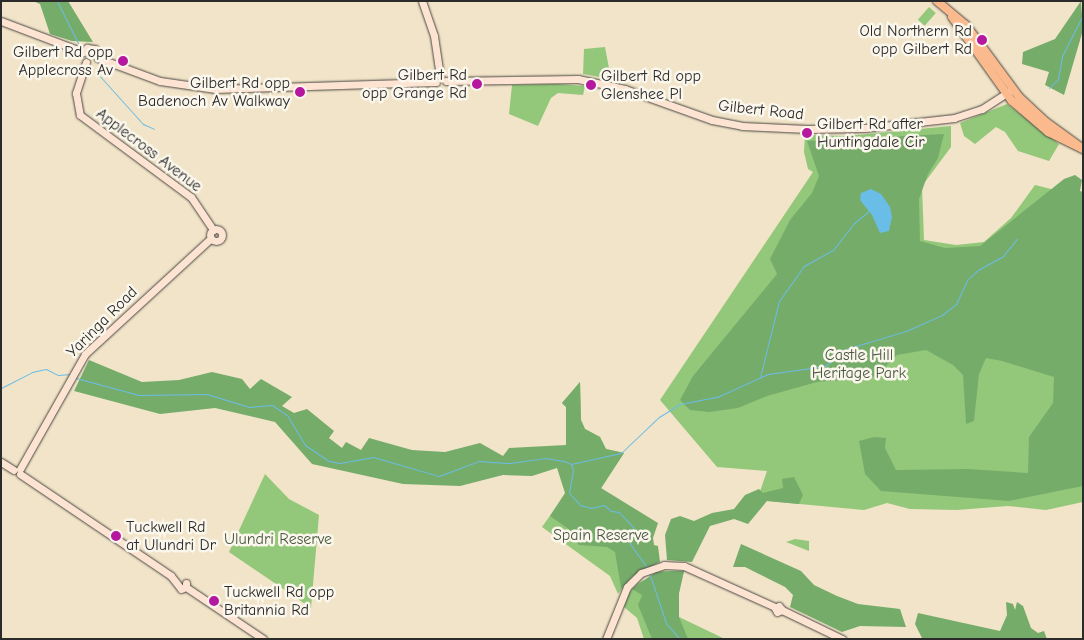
<!DOCTYPE html>
<html>
<head>
<meta charset="utf-8">
<style>
  body { margin:0 }
  #map { position:relative; width:1084px; height:640px; overflow:hidden; background:#f1e4c8; font-family:"Comic Neue",sans-serif }
  div>[style] { position:absolute }
  [style*='--x'] { left:calc(var(--x)*1px); top:calc(var(--y)*1px); width:calc(var(--w)*1px); rotate:calc(var(--a)*1deg) }
  .green>* { inset:0; background:#93c87a; transform-origin:0 0 }
  .forest>* { inset:0; background:#76ac6a }
  .water>* { inset:0; background:#6abde6 }
  .stream>* { height:1px; margin:-0.5px; padding:0 0.5px; transform-origin:0.5px; border-radius:0.5px; background:#6abde6 }
  .roads { filter:drop-shadow(0 0 1px #494743) drop-shadow(0 0 1px #494743) }
  .secondary>* { height:7px; margin:-3.5px; padding:0 3.5px; transform-origin:3.5px; border-radius:3.5px; background:#fde3d1 }
  .secondary>.ring { margin:-3.5px; padding:0; box-sizing:content-box; background:none; border:7px solid #fde3d1; border-radius:50% }
  .primary>* { height:8px; margin:-4px; padding:0 4px; transform-origin:4px; border-radius:4px; background:#fbba8d }
  .dots>* { width:14px; height:14px; translate:-50% -50%; box-sizing:border-box; border:2px solid #fbf7ec; border-radius:50% }
  span { translate:-50% -50%; white-space:nowrap; text-align:center; line-height:1.15; -webkit-text-stroke:5px #fbf7ec; paint-order:stroke }
  .poi-label { font-size:16px; color:#2b2b2b }
  .right { translate:-100% -50%; text-align:right }
  .left { translate:0 -50%; text-align:left }
  .street-label { font-size:16px; color:#2b2b2b }
  .park-label { font-size:16px; color:#4a5a43 }
  .frame { position:absolute; inset:0; border:2px solid #2b2b2b; pointer-events:none }
</style>
</head>
<body>
<div id="map">
  <div class="green">
    <div style="left:929px;top:7px;width:9px;height:17px;rotate:41deg"></div>
    <div style="clip-path:polygon(605px 47px,611px 79px,583px 74px,584px 49px)"></div>
    <div style="clip-path:polygon(557px 84px,585px 86px,583px 95px,558px 93px,551px 98px,538px 126px,509px 114px,512px 85px)"></div>
    <div style="clip-path:polygon(1007px 104px,1059px 144px,1049px 161px,1018px 151px,1005px 132px,996px 127px,975px 144px,964px 136px,960px 123px)"></div>
    <div style="clip-path:polygon(951px 126px,951px 147px,922px 186px,924px 240px,956px 245px,984px 242px,1011px 218px,1035px 185px,1083px 197px,1083px 502px,1046px 510px,1008px 506px,957px 510px,910px 509px,887px 503px,864px 510px,757px 500px,767px 471px,717px 467px,660px 400px,813px 172px,808px 169px,804px 152px,805px 135px,847px 136px)"></div>
    <div style="clip-path:polygon(580px 382px,581px 420px,585px 429px,600px 437px,606px 449px,624px 453px,591px 504px,657px 562px,631px 577px,618px 594px,610px 576px,542px 527px,566px 493px,566px 407px,562px 403px)"></div>
    <div style="clip-path:polygon(265px 474px,289px 499px,319px 515px,311px 608px,229px 552px)"></div>
    <div style="clip-path:polygon(795px 539px,809px 541px,809px 551px,786px 542px)"></div>
    <div style="clip-path:polygon(661px 571px,684px 571px,679px 593px,679px 617px,725px 639px,644px 639px,637px 618px,624px 607px,629px 593px,638px 583px)"></div>
  </div>
  <div class="forest">
    <div style="clip-path:polygon(33px 1px,68px 1px,93px 42px,72px 41px,50px 34px,40px 4px)"></div>
    <div style="clip-path:polygon(1081px 1px,1083px 30px,1064px 95px,1045px 85px,1049px 72px,1022px 64px,1023px 52px,1055px 39px)"></div>
    <div style="clip-path:polygon(944px 134px,938px 158px,928px 174px,919px 199px,920px 241px,945px 248px,980px 246px,1064px 179px,1075px 175px,1082px 180px,1080px 191px,1083px 192px,1083px 486px,1009px 501px,881px 491px,865px 474px,859px 441px,874px 437px,886px 438px,885px 448px,896px 470px,968px 469px,1028px 473px,1029px 437px,1053px 403px,1054px 377px,1002px 361px,986px 358px,979px 374px,974px 421px,966px 424px,963px 375px,953px 365px,926px 350px,897px 355px,875px 377px,817px 382px,767px 396px,738px 408px,709px 412px,690px 410px,680px 400px,693px 376px,777px 274px,770px 259px,790px 220px,812px 193px,819px 176px,807px 141px)"></div>
    <div style="clip-path:polygon(89px 360px,142px 382px,179px 380px,212px 372px,242px 379px,250px 389px,261px 379px,292px 397px,282px 406px,294px 413px,307px 409px,334px 431px,329px 438px,342px 448px,346px 442px,361px 450px,369px 438px,412px 450px,445px 452px,480px 443px,503px 456px,509px 448px,566px 445px,566px 407px,562px 403px,580px 382px,581px 420px,585px 429px,600px 437px,606px 449px,624px 453px,601px 488px,658px 523px,653px 538px,654px 545px,658px 546px,660px 562px,635px 574px,621px 588px,615px 552px,607px 547px,579px 545px,568px 535px,570px 530px,550px 516px,565px 493px,557px 468px,532px 476px,503px 475px,460px 486px,403px 484px,312px 464px,275px 422px,215px 408px,160px 414px,74px 391px)"></div>
    <div style="clip-path:polygon(794px 477px,803px 495px,799px 504px,767px 501px,748px 524px,734px 519px,710px 526px,692px 562px,667px 560px,665px 535px,671px 519px,680px 516px,694px 521px,712px 513px,734px 509px,745px 495px,759px 489px,763px 493px,783px 488px,782px 479px)"></div>
    <div style="clip-path:polygon(741px 544px,801px 571px,814px 585px,837px 596px,858px 604px,900px 609px,906px 627px,860px 626px,842px 632px,790px 607px,793px 595px,785px 587px,745px 567px,733px 567px)"></div>
    <div style="clip-path:polygon(684px 571px,679px 593px,679px 617px,688px 639px,652px 639px,638px 605px,642px 595px,632px 589px,656px 572px)"></div>
    <div style="clip-path:polygon(1006px 602px,1013px 604px,1015px 610px,1017px 602px,1023px 606px,1031px 628px,1038px 633px,1044px 631px,1047px 639px,922px 638px,915px 624px,918px 613px,1000px 631px,1007px 615px)"></div>
  </div>
  <div class="water">
    <div style="clip-path:polygon(871px 189px,881px 194px,890px 207px,892px 217px,889px 231px,880px 233px,872px 215px,860px 200px,861px 193px)"></div>
  </div>
  <div class="stream">
    <div style="--x:57;--y:1;--w:47;--a:63.4"></div>
    <div style="--x:97;--y:73;--w:69;--a:48"></div>
    <div style="--x:143;--y:124;--w:12;--a:24"></div>
    <div style="--x:1049;--y:88;--w:13;--a:-45"></div>
    <div style="--x:1058;--y:79;--w:23;--a:-80"></div>
    <div style="--x:1062;--y:56;--w:46;--a:-62.9"></div>
    <div style="--x:760;--y:377;--w:78;--a:-76"></div>
    <div style="--x:779;--y:301;--w:43;--a:-54.5"></div>
    <div style="--x:804;--y:266;--w:33;--a:-29"></div>
    <div style="--x:833;--y:250;--w:34;--a:-52"></div>
    <div style="--x:854;--y:223;--w:19;--a:-39"></div>
    <div style="--x:76;--y:378;--w:65;--a:15.1"></div>
    <div style="--x:139;--y:395;--w:68;--a:-0.8"></div>
    <div style="--x:207;--y:394;--w:44;--a:17.2"></div>
    <div style="--x:249;--y:407;--w:23;--a:-5"></div>
    <div style="--x:272;--y:405;--w:18;--a:34"></div>
    <div style="--x:287;--y:415;--w:35;--a:59"></div>
    <div style="--x:305;--y:445;--w:29;--a:34"></div>
    <div style="--x:329;--y:461;--w:11;--a:10"></div>
    <div style="--x:340;--y:463;--w:34;--a:-10"></div>
    <div style="--x:373;--y:457;--w:69;--a:16.1"></div>
    <div style="--x:439;--y:476;--w:43;--a:-20.6"></div>
    <div style="--x:479;--y:461;--w:31;--a:4"></div>
    <div style="--x:510;--y:463;--w:35;--a:-8"></div>
    <div style="--x:545;--y:458;--w:19;--a:9"></div>
    <div style="--x:564;--y:461;--w:8;--a:23"></div>
    <div style="--x:571;--y:464;--w:6;--a:72"></div>
    <div style="--x:573;--y:470;--w:23;--a:100"></div>
    <div style="--x:569;--y:493;--w:16;--a:47"></div>
    <div style="--x:580;--y:505;--w:11;--a:15"></div>
    <div style="--x:591;--y:508;--w:13;--a:-13"></div>
    <div style="--x:604;--y:505;--w:9;--a:41"></div>
    <div style="--x:611;--y:511;--w:8;--a:7"></div>
    <div style="--x:619;--y:512;--w:21;--a:47"></div>
    <div style="--x:633;--y:527;--w:17;--a:100"></div>
    <div style="--x:630;--y:544;--w:31;--a:54"></div>
    <div style="--x:1;--y:388;--w:35;--a:-27"></div>
    <div style="--x:32;--y:372;--w:14;--a:-12"></div>
    <div style="--x:46;--y:369;--w:13;--a:27"></div>
    <div style="--x:58;--y:375;--w:13;--a:-4"></div>
    <div style="--x:571;--y:464;--w:51;--a:-12.4"></div>
    <div style="--x:621;--y:453;--w:52;--a:-43.5"></div>
    <div style="--x:659;--y:417;--w:25;--a:-32"></div>
    <div style="--x:680;--y:404;--w:38;--a:-11"></div>
    <div style="--x:717;--y:397;--w:56;--a:-24.3"></div>
    <div style="--x:768;--y:374;--w:58;--a:-8"></div>
    <div style="--x:825;--y:366;--w:30;--a:-37"></div>
    <div style="--x:849;--y:348;--w:59;--a:-16.6"></div>
    <div style="--x:906;--y:331;--w:39;--a:-24"></div>
    <div style="--x:942;--y:315;--w:18;--a:-38"></div>
    <div style="--x:956;--y:304;--w:26;--a:-65"></div>
    <div style="--x:967;--y:280;--w:15;--a:-42"></div>
    <div style="--x:978;--y:270;--w:29;--a:-29"></div>
    <div style="--x:1003;--y:256;--w:22;--a:-51"></div>
    <div style="--x:649;--y:572;--w:54;--a:71.6"></div>
    <div style="--x:666;--y:623;--w:21;--a:49"></div>
  </div>
  <div class="roads">
    <div class="secondary">
      <div style="--x:422;--y:1;--w:37;--a:71"></div>
      <div style="--x:434;--y:36;--w:40;--a:81.5"></div>
      <div style="--x:1;--y:21;--w:88;--a:20.7"></div>
      <div style="--x:83;--y:52;--w:6;--a:-45"></div>
      <div style="--x:87;--y:48;--w:8;--a:7"></div>
      <div style="--x:95;--y:49;--w:9;--a:72"></div>
      <div style="--x:98;--y:58;--w:66;--a:20.4"></div>
      <div style="--x:160;--y:81;--w:56;--a:8.3"></div>
      <div style="--x:215;--y:89;--w:221;--a:-1.8"></div>
      <div style="--x:86;--y:62;--w:33;--a:108"></div>
      <div style="--x:76;--y:93;--w:22;--a:80"></div>
      <div style="--x:80;--y:115;--w:138;--a:36.5"></div>
      <div style="--x:191;--y:197;--w:40;--a:56"></div>
      <div style="--x:446;--y:81;--w:132;--a:-0.9"></div>
      <div style="--x:578;--y:79;--w:48;--a:12"></div>
      <div style="--x:625;--y:89;--w:92;--a:19.6"></div>
      <div style="--x:712;--y:120;--w:31;--a:11"></div>
      <div style="--x:742;--y:126;--w:65;--a:2.6"></div>
      <div style="--x:807;--y:129;--w:58;--a:-1"></div>
      <div style="--x:865;--y:128;--w:90;--a:-6.4"></div>
      <div style="--x:954;--y:118;--w:29;--a:-18"></div>
      <div style="--x:982;--y:109;--w:35;--a:-33"></div>
      <div class="ring" style="left:210px;top:229px;width:5px;height:5px"></div>
      <div style="--x:1;--y:462;--w:15;--a:32"></div>
      <div style="--x:20;--y:469;--w:132;--a:-60.5"></div>
      <div style="--x:85;--y:354;--w:171;--a:-42.6"></div>
      <div style="--x:20;--y:474;--w:182;--a:34"></div>
      <div style="--x:171;--y:576;--w:16;--a:52"></div>
      <div style="--x:181;--y:589;--w:5;--a:-22"></div>
      <div style="--x:186;--y:583;--w:4;--a:90"></div>
      <div style="--x:186;--y:587;--w:93;--a:34"></div>
      <div style="--x:782;--y:610;--w:5;--a:158"></div>
      <div style="--x:777;--y:612;--w:4;--a:-117"></div>
      <div style="--x:775;--y:608;--w:4;--a:-27"></div>
      <div style="--x:779;--y:606;--w:5;--a:53"></div>
      <div style="--x:782;--y:610;--w:67;--a:25.8"></div>
      <div style="--x:606;--y:639;--w:56;--a:-68"></div>
      <div style="--x:627;--y:587;--w:20;--a:-45"></div>
      <div style="--x:641;--y:573;--w:24;--a:-19"></div>
      <div style="--x:664;--y:565;--w:20;--a:3"></div>
      <div style="--x:684;--y:566;--w:100;--a:24.3"></div>
    </div>
    <div class="primary">
      <div style="--x:937;--y:1;--w:38;--a:40"></div>
      <div style="--x:966;--y:25;--w:89;--a:53.6"></div>
      <div style="--x:1019;--y:97;--w:37;--a:43"></div>
      <div style="--x:1046;--y:122;--w:46;--a:36.1"></div>
      <div style="--x:952;--y:17;--w:103;--a:54.5"></div>
      <div style="--x:1012;--y:101;--w:48;--a:40.7"></div>
      <div style="--x:1048;--y:132;--w:39;--a:26"></div>
    </div>
  </div>
  <div class="dots">
    <div style="left:982px;top:40px;background:#b5179e"></div>
    <div style="left:123px;top:61px;background:#b5179e"></div>
    <div style="left:477px;top:84px;background:#b5179e"></div>
    <div style="left:591px;top:85px;background:#b5179e"></div>
    <div style="left:300px;top:92px;background:#b5179e"></div>
    <div style="left:807px;top:133px;background:#b5179e"></div>
    <div style="left:116px;top:536px;background:#b5179e"></div>
    <div style="left:214px;top:601px;background:#b5179e"></div>
  </div>
  <div class="poi-label">
    <span class="right" style="left:972px;top:40px">Old Northern Rd<br>opp Gilbert Rd</span>
    <span class="right" style="left:113px;top:61px">Gilbert Rd opp<br>Applecross Av</span>
    <span class="right" style="left:467px;top:84px">Gilbert Rd<br>opp Grange Rd</span>
    <span class="left" style="left:601px;top:85px">Gilbert Rd opp<br>Glenshee Pl</span>
    <span class="right" style="left:290px;top:92px">Gilbert Rd opp<br>Badenoch Av Walkway</span>
    <span class="left" style="left:817px;top:133px">Gilbert Rd after<br>Huntingdale Cir</span>
    <span class="left" style="left:126px;top:536px">Tuckwell Rd<br>at Ulundri Dr</span>
    <span class="left" style="left:224px;top:601px">Tuckwell Rd opp<br>Britannia Rd</span>
  </div>
  <div class="street-label">
    <span style="left:761px;top:110px;rotate:6deg">Gilbert Road</span>
    <span style="left:149px;top:150px;rotate:37deg">Applecross Avenue</span>
    <span style="left:102px;top:322px;rotate:-45deg">Yaringa Road</span>
  </div>
  <div class="park-label">
    <span style="left:859px;top:364px">Castle Hill<br>Heritage Park</span>
    <span style="left:601px;top:535px">Spain Reserve</span>
    <span style="left:278px;top:539px">Ulundri Reserve</span>
  </div>
  <div class="frame"></div>
</div>
</body>
</html>
